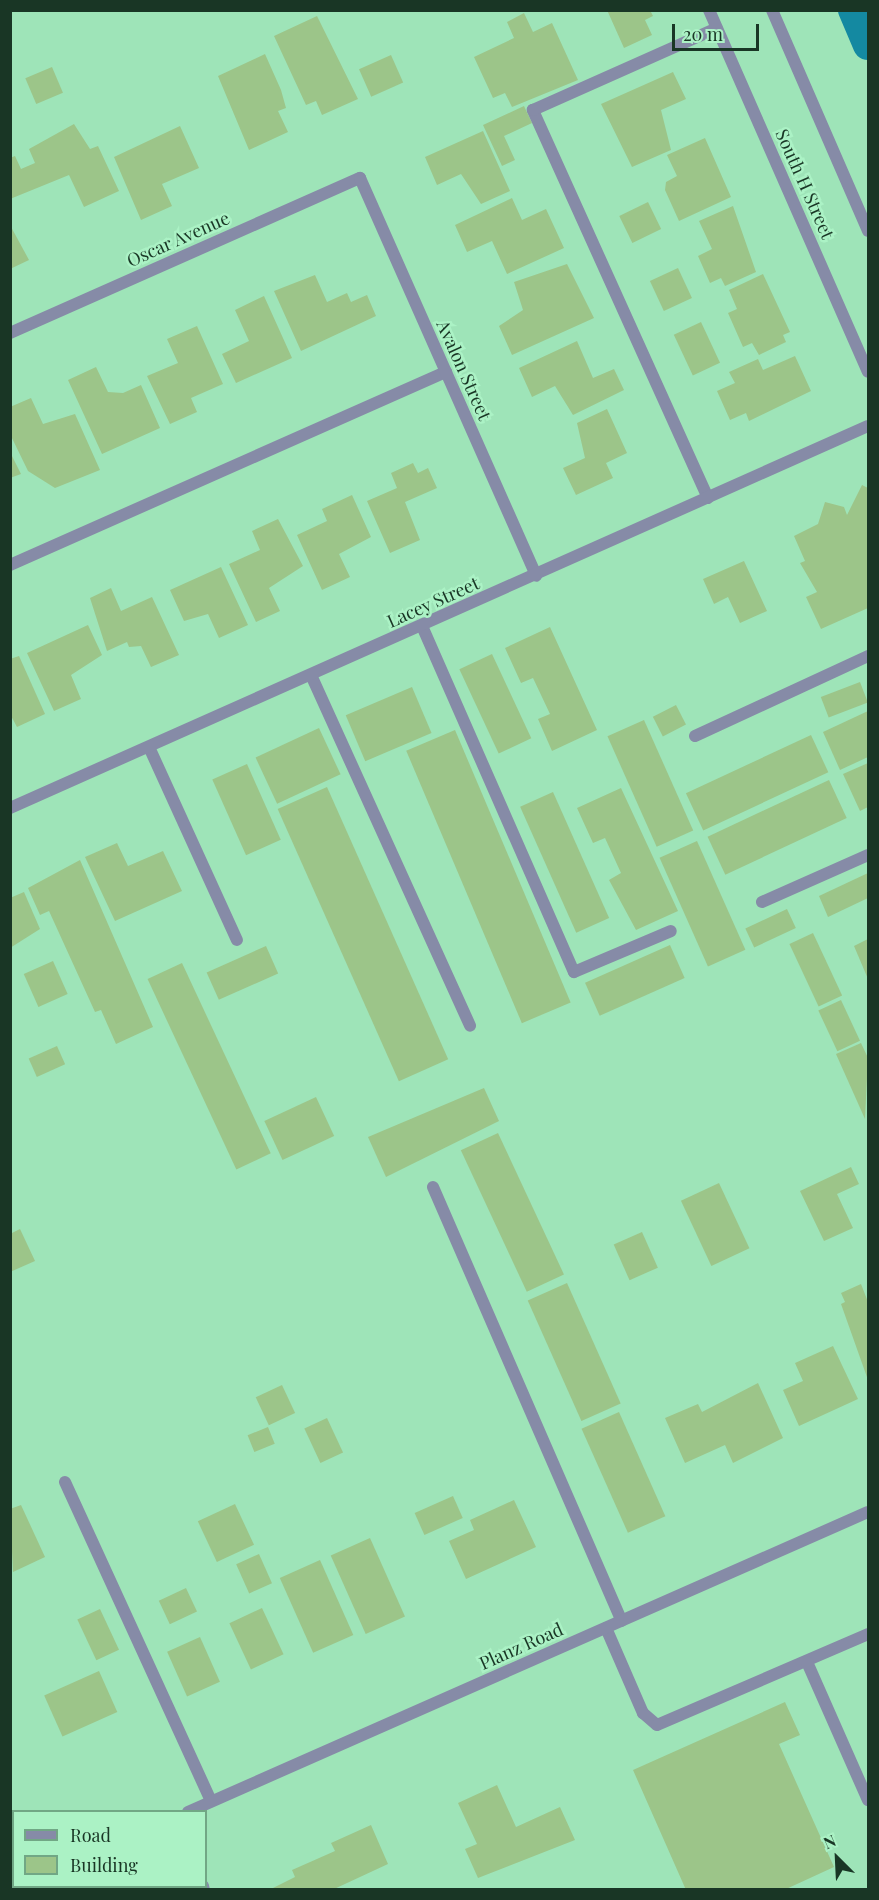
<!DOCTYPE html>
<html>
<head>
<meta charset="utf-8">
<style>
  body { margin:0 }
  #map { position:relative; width:879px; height:1900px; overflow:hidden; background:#9ee4b8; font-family:"Playfair Display",serif }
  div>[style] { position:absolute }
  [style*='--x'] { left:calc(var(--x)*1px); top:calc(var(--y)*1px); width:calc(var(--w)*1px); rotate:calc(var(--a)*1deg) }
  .canal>* { height:30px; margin:-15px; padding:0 15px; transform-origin:15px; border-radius:15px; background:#1489a1 }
  .building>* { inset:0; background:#9cc589; transform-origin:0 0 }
  .service>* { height:12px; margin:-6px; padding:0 6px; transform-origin:6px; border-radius:6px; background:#868ba7 }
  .minor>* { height:12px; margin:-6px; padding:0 6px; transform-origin:6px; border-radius:6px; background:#868ba7 }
  .tertiary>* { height:12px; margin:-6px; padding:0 6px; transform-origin:6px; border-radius:6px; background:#868ba7 }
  span { translate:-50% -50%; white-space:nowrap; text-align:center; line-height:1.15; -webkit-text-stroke:5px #abf2c5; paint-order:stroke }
  .street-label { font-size:18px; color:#193625 }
  .frame { position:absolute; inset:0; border:12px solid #193625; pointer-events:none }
  .legend { position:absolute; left:12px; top:1810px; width:195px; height:78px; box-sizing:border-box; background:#abf2c5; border:2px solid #71a785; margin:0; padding:8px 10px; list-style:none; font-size:18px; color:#193625 }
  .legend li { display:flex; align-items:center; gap:12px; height:30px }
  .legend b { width:30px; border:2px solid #71a785 }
  .north { position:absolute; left:807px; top:1828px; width:60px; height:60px; -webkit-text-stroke:4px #abf2c5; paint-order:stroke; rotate:336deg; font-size:16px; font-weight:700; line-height:24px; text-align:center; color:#193625 }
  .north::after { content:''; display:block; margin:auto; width:21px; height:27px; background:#193625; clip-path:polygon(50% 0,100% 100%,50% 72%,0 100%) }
  .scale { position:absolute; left:672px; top:24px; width:87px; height:27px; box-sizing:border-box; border:3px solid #193625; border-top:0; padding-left:8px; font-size:18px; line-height:21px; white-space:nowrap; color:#193625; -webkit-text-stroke:4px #abf2c5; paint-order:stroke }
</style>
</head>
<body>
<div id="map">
  <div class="canal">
    <div style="--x:853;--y:10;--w:38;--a:67"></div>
  </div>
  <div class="building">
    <div style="clip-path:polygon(607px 10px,650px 10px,653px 16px,645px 20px,652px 35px,624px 48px)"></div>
    <div style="clip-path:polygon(524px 13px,533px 32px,552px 23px,578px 80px,512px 107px,505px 93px,493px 98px,474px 57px,514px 38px,507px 22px)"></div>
    <div style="clip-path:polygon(317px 16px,358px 99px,322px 115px,316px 101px,306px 105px,274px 36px)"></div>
    <div style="clip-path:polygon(265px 54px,281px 90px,286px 108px,278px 111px,288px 132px,249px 150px,218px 76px)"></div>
    <div style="left:391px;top:55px;width:30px;height:35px;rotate:66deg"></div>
    <div style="left:52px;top:67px;width:28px;height:29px;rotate:67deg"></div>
    <div style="clip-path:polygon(673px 72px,686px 99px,661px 110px,671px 150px,632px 167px,601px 104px)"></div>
    <div style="clip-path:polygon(524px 106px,532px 123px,504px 136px,515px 160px,502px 166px,483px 125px)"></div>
    <div style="clip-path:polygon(74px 124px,90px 149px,98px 146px,119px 191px,84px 207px,69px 175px,10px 199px,10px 158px,15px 156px,21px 169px,35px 163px,29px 149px)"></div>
    <div style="clip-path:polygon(180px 126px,199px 168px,162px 184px,172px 206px,141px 220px,114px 157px)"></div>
    <div style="clip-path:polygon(483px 131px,510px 191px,481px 204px,461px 174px,437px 185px,425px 157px)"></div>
    <div style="clip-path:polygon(705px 138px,731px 197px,679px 221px,665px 190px,666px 182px,677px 176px,667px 155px)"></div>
    <div style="clip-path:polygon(512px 198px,522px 220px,546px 209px,564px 248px,507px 274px,492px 241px,467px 252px,455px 225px)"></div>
    <div style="left:648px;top:202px;width:30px;height:32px;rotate:64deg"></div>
    <div style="clip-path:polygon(733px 206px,756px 272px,725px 286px,721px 278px,710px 283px,698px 256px,712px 249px,699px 221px)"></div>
    <div style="clip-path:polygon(10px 225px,29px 260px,10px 269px)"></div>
    <div style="clip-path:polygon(567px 264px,594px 318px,512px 355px,499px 326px,523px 310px,514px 282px)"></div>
    <div style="left:678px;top:268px;width:33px;height:31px;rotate:65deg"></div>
    <div style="clip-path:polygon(763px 274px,790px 332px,783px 335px,786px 342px,759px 355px,752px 343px,743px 347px,728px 313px,737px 309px,729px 290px)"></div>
    <div style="clip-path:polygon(315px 275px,327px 302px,347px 293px,351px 302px,367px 295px,376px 316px,301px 351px,274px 291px)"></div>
    <div style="clip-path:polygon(264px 296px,292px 358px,236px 383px,222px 354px,249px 341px,235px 310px)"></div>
    <div style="left:701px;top:322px;width:45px;height:30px;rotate:65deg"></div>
    <div style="clip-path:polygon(197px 326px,223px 384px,191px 398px,197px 412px,170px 424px,147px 376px,178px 363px,167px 339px)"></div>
    <div style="clip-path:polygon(577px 341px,593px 378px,614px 369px,624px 390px,573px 415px,555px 386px,532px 397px,519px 368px)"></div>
    <div style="clip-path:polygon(795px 356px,811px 391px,749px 421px,746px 413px,730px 420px,717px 391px,735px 383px,729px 372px,758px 359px,763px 370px)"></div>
    <div style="clip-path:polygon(96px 367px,108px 392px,123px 393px,141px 385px,160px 428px,102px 454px,68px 380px)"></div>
    <div style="clip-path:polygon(31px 398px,43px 424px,75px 414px,100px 470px,55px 488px,28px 471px,10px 434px,10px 407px)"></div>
    <div style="clip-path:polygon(607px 409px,627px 453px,606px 463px,613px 478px,576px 495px,563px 468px,585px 458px,577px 423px)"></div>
    <div style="clip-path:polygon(10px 452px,21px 474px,10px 478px)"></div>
    <div style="clip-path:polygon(413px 463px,418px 473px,428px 468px,437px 488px,405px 502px,420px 540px,390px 553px,367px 501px,397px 488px,391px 473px)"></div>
    <div style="clip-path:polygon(862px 485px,868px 488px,868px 608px,821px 629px,806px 597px,817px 592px,800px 563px,805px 561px,794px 536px,818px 524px,825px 502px,844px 507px,847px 515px)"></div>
    <div style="clip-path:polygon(352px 495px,371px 537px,339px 554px,350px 577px,322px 590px,297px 535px,327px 521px,322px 509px)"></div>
    <div style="clip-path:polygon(278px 519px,303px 566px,269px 588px,280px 611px,256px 622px,229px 564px,260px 550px,252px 531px)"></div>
    <div style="clip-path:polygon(744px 561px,767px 611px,740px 623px,728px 597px,714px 604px,703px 579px)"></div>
    <div style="clip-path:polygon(221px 567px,248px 625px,219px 638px,208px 614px,184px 621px,170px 590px)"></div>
    <div style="clip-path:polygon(111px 588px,121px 611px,152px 597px,179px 655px,151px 667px,141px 646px,129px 647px,127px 642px,107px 651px,90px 598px)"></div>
    <div style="clip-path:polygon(88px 625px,102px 655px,71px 675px,81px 699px,54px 711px,27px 653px)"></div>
    <div style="clip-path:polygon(550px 627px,597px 730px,552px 751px,538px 719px,550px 714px,533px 678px,521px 683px,505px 648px)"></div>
    <div style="left:492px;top:654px;width:93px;height:36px;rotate:65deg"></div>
    <div style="clip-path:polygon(19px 656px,45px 714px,17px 727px,10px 714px,10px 659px)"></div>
    <div style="left:860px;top:682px;width:22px;height:42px;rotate:69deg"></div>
    <div style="left:412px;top:687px;width:50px;height:72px;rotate:67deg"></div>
    <div style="left:676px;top:705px;width:22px;height:26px;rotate:63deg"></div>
    <div style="clip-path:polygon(868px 711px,868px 757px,840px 770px,823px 732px)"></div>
    <div style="left:644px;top:720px;width:121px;height:40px;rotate:66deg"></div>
    <div style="left:319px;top:728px;width:51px;height:70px;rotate:65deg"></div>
    <div style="left:455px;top:730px;width:296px;height:53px;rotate:67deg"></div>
    <div style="left:811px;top:735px;width:41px;height:138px;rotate:65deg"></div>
    <div style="clip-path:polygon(868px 763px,868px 807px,860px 811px,843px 774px)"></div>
    <div style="left:247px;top:764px;width:83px;height:38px;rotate:66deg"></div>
    <div style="left:829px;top:780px;width:42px;height:134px;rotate:65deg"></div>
    <div style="left:327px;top:787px;width:298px;height:54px;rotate:66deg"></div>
    <div style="clip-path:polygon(621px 788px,678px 911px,636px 930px,609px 880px,621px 873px,605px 838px,593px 843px,577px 808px)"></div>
    <div style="left:553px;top:792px;width:138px;height:36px;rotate:66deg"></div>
    <div style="left:697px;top:841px;width:119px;height:41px;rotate:66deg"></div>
    <div style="clip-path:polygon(117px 843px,128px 866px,163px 851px,182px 891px,115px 921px,85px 857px)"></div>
    <div style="clip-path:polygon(80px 860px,153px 1027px,116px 1044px,101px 1010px,95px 1012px,49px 911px,40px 915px,28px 888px)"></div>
    <div style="clip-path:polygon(868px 873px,868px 898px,828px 917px,819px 896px)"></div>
    <div style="clip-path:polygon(24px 892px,40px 929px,10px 948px,10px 898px)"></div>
    <div style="left:787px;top:909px;width:21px;height:46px;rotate:65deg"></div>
    <div style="left:813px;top:933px;width:69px;height:26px;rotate:65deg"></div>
    <div style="clip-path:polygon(868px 939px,868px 979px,854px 946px)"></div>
    <div style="left:670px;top:945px;width:36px;height:93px;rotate:66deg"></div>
    <div style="left:266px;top:946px;width:30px;height:65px;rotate:66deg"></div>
    <div style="left:53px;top:961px;width:36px;height:32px;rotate:66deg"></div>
    <div style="left:182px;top:963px;width:210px;height:38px;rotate:65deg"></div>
    <div style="left:841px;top:1000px;width:45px;height:25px;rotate:65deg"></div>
    <div style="clip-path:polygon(861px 1043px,868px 1058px,865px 1119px,836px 1054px)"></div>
    <div style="left:57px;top:1046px;width:20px;height:31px;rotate:66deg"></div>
    <div style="clip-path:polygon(484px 1088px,499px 1121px,386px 1177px,368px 1137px)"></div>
    <div style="left:316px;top:1097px;width:43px;height:57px;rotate:65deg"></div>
    <div style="left:498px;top:1133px;width:156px;height:41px;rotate:65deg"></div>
    <div style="clip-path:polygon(851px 1167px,859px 1184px,837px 1194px,853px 1228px,824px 1241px,800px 1191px)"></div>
    <div style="left:719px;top:1183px;width:72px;height:42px;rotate:65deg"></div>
    <div style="clip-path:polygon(20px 1229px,35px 1261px,10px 1272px,10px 1234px)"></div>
    <div style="left:642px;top:1232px;width:39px;height:31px;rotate:66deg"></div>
    <div style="left:567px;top:1283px;width:132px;height:43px;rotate:66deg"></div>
    <div style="clip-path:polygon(861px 1284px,868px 1302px,868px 1380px,841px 1304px,845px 1302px,841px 1293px)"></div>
    <div style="clip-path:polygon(833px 1346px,858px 1399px,799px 1426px,783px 1390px,803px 1381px,795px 1363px)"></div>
    <div style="clip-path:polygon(758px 1383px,783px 1438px,733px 1463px,725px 1445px,685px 1463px,665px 1418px,698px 1404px,702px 1412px)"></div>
    <div style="left:282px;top:1385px;width:31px;height:29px;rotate:65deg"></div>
    <div style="left:619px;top:1412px;width:114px;height:41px;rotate:66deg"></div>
    <div style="left:327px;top:1418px;width:38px;height:25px;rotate:65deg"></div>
    <div style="left:268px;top:1427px;width:18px;height:22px;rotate:68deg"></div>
    <div style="left:453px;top:1496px;width:24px;height:42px;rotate:66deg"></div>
    <div style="clip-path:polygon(514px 1500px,536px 1547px,466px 1579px,449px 1541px,474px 1530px,470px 1520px)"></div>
    <div style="left:235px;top:1504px;width:45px;height:41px;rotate:65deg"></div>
    <div style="clip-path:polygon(21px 1505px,45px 1557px,13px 1572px,10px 1509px)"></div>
    <div style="left:370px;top:1538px;width:86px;height:43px;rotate:66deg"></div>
    <div style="left:259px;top:1554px;width:32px;height:25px;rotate:66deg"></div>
    <div style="left:320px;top:1560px;width:82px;height:44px;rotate:66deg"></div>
    <div style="left:186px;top:1588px;width:26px;height:30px;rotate:65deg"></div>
    <div style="left:262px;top:1608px;width:51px;height:36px;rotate:65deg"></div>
    <div style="left:100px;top:1609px;width:45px;height:25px;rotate:65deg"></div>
    <div style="left:200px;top:1637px;width:49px;height:36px;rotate:66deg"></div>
    <div style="left:99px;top:1671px;width:45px;height:60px;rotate:66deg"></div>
    <div style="clip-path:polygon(785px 1702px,800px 1735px,779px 1744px,834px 1867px,784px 1890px,686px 1890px,633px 1770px)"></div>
    <div style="clip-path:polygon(497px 1785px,516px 1827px,560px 1807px,575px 1840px,478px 1878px,465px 1849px,477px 1844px,458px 1803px)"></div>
    <div style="clip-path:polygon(371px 1825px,388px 1864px,332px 1890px,269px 1890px,295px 1877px,292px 1870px,335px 1851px,331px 1843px)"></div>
  </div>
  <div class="service">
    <div style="--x:708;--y:498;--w:426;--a:-114.3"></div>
    <div style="--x:533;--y:110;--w:201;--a:-24"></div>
    <div style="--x:10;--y:565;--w:477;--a:-23.9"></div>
    <div style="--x:422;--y:626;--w:378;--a:66.3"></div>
    <div style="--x:574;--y:972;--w:105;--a:-22.9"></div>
    <div style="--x:311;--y:675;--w:385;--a:65.6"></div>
    <div style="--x:695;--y:736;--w:191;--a:-24.8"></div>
    <div style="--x:149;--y:747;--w:212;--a:65.5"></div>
    <div style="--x:762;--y:902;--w:116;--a:-23.9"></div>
    <div style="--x:433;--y:1187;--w:473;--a:66.5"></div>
    <div style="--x:65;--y:1482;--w:351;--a:65.4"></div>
    <div style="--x:606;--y:1628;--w:93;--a:66.5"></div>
    <div style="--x:643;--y:1713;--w:18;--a:41"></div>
    <div style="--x:657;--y:1725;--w:230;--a:-23.3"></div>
    <div style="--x:807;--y:1662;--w:151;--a:66.2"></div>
    <div style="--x:55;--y:1886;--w:4;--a:63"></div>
    <div style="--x:203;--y:1886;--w:4;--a:76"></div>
  </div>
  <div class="minor">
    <div style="--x:10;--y:333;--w:383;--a:-23.9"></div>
    <div style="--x:360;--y:178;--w:435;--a:66.1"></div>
    <div style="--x:10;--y:808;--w:939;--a:-24"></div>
  </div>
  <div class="tertiary">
    <div style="--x:709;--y:10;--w:395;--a:66.3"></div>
    <div style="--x:772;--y:10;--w:241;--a:66.5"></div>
    <div style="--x:188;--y:1812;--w:743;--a:-23.81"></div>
    <div style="--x:10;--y:1889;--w:8;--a:-23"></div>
  </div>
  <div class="street-label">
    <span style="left:805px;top:184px;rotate:66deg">South H Street</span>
    <span style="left:178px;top:239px;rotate:-24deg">Oscar Avenue</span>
    <span style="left:464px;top:370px;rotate:66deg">Avalon Street</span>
    <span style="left:433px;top:602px;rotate:-24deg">Lacey Street</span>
    <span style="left:521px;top:1646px;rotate:-24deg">Planz Road</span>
  </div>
  <div class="frame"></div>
  <ul class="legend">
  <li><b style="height:8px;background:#868ba7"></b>Road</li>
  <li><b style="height:16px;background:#9cc589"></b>Building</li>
  </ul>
  <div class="north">N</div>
  <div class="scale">20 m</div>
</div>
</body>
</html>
